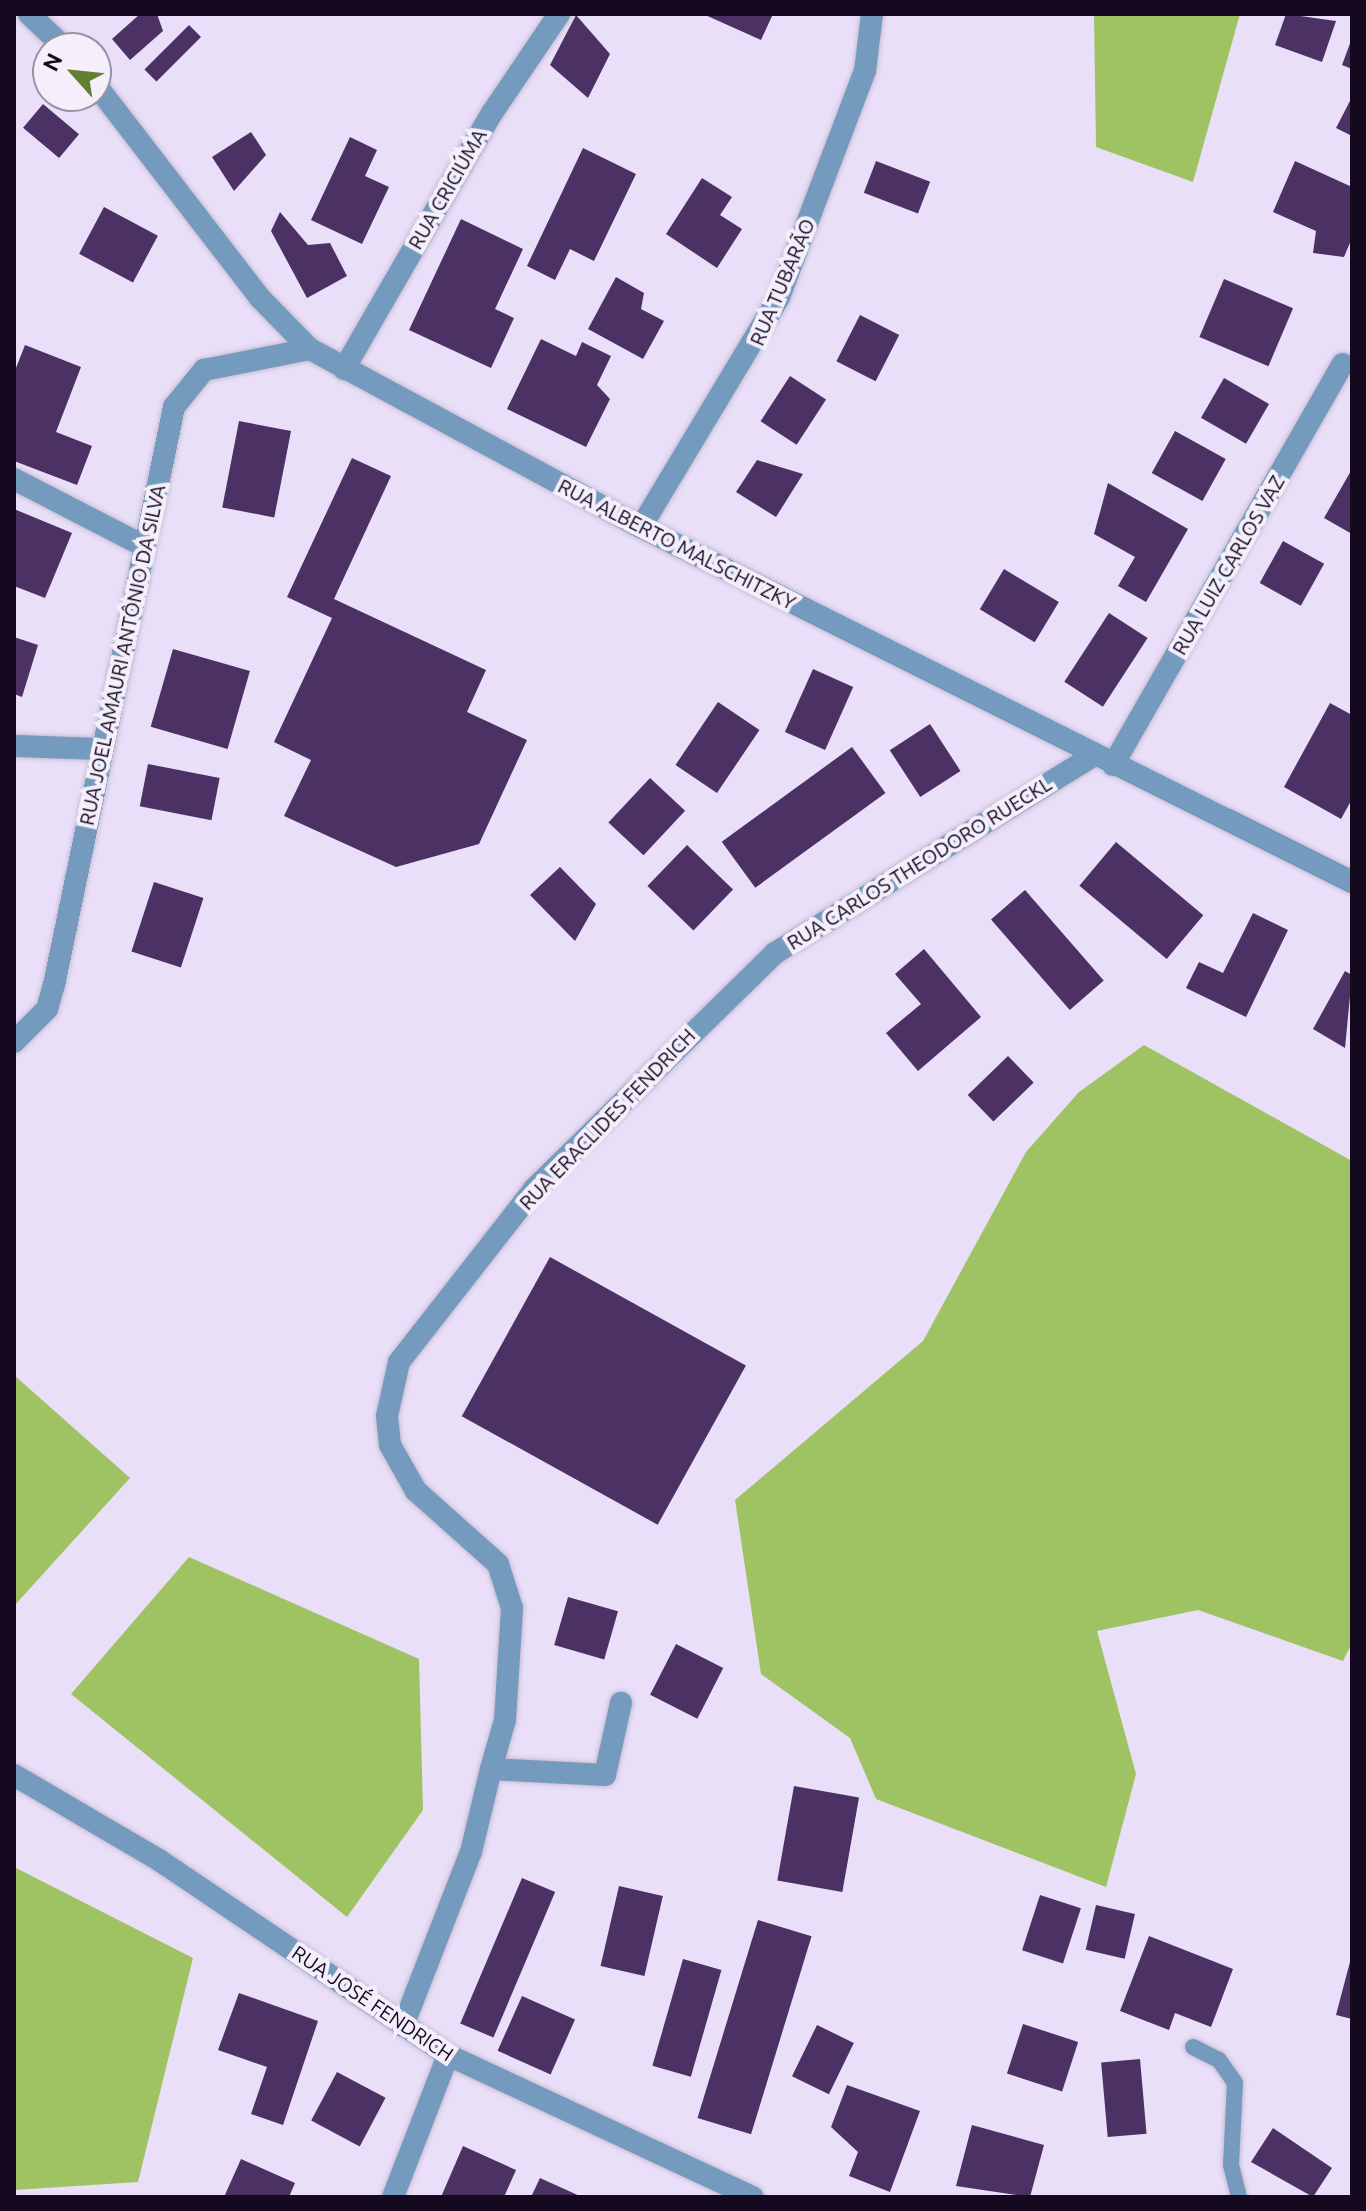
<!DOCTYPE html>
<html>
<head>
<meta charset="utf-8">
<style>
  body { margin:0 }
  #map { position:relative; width:1366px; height:2211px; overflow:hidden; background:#eadff8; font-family:Ubuntu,sans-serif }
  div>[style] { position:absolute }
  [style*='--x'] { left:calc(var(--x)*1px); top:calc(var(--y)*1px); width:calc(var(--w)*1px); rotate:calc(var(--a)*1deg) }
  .green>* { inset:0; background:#9fc262 }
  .building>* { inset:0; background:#4b3164; transform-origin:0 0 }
  .roads { filter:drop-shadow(0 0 2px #c8bdd5) drop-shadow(0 0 2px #c8bdd5) }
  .service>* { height:16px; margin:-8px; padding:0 8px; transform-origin:8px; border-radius:8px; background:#749bbd }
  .minor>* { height:22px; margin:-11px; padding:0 11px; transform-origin:11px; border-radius:11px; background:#749bbd }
  .tertiary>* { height:22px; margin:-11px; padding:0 11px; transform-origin:11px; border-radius:11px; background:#749bbd }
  span { translate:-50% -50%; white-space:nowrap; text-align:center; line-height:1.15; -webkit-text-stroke:8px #f4effb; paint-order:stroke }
  .street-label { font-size:20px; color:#14091e }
  .frame { position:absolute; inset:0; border:16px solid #14091e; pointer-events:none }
  .north { position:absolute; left:32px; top:32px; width:80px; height:80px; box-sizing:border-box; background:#f4effb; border:2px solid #9a93a3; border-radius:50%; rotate:297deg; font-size:22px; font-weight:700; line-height:32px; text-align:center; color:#14091e }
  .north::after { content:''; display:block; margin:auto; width:28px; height:36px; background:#647e32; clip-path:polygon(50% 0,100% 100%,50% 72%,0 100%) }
</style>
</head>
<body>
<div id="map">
  <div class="green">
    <div style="clip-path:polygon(1094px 14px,1240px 14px,1193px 182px,1096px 147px)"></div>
    <div style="clip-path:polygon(1144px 1045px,1352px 1161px,1352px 1643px,1343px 1661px,1198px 1610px,1097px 1631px,1136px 1774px,1106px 1887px,876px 1799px,850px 1738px,761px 1674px,735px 1500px,923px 1341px,1026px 1152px,1079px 1092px)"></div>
    <div style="clip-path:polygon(14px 1375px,130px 1478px,14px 1606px)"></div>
    <div style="clip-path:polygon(189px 1557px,419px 1659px,423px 1810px,347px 1917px,71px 1694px)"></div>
    <div style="clip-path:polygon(14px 1867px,193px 1958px,138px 2182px,14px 2190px)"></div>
  </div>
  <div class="building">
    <div style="clip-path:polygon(140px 14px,157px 14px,163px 31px,130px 60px,112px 39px)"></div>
    <div style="clip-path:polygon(703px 14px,773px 14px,761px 40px)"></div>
    <div style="clip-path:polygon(1286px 14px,1336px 21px,1322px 62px,1275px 45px)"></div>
    <div style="clip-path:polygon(576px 15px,610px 54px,588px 98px,550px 65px)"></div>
    <div style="left:189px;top:25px;width:17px;height:63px;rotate:45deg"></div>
    <div style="clip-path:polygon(1352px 38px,1352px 69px,1342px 65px)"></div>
    <div style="clip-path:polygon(1352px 97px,1352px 136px,1336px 128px)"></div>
    <div style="left:43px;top:104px;width:47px;height:31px;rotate:40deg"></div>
    <div style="clip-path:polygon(251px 132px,266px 155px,234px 191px,212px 157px)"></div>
    <div style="clip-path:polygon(350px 137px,377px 150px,365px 176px,389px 187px,362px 244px,311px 220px)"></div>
    <div style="clip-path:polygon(583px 148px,636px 174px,594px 261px,570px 249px,555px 280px,527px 266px)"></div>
    <div style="left:876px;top:161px;width:58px;height:34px;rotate:21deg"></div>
    <div style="clip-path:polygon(1295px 161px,1352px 187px,1352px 238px,1344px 257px,1313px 253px,1316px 231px,1273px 212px)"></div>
    <div style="clip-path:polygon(702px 178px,732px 197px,720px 215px,742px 229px,717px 268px,666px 234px)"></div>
    <div style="left:104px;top:207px;width:61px;height:53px;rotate:28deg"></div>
    <div style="clip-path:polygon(280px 212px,308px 245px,330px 243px,347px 276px,307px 298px,271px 231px)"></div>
    <div style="clip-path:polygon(461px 219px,523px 249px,495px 309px,514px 318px,491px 368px,409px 330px)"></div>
    <div style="clip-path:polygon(616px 277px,644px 293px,641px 309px,664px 321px,643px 359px,588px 329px)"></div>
    <div style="left:1224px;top:279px;width:75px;height:63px;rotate:23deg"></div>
    <div style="left:860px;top:315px;width:44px;height:52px;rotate:27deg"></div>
    <div style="clip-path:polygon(541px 339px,576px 356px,582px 342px,611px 356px,597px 385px,610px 399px,586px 447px,507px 409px)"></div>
    <div style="clip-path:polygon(25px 345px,81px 367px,56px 432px,92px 446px,77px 485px,14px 461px,14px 373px)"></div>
    <div style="left:790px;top:376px;width:43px;height:54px;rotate:33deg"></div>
    <div style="left:1224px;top:378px;width:52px;height:46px;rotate:30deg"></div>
    <div style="left:239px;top:421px;width:53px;height:88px;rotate:11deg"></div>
    <div style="left:1175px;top:431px;width:58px;height:48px;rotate:29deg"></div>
    <div style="clip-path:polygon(352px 458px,391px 476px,334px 599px,486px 670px,467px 712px,527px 740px,479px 844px,396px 867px,284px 816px,311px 760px,274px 742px,332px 618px,287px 597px)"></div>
    <div style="clip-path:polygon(757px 460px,803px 474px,776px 517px,736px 492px)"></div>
    <div style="clip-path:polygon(1352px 469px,1352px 534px,1324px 518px)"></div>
    <div style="clip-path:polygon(1108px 483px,1188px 529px,1146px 602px,1118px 586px,1135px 557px,1094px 534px)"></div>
    <div style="clip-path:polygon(14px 509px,72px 533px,45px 598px,14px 586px)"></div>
    <div style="left:1283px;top:541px;width:47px;height:48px;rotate:29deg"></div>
    <div style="left:1004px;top:569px;width:64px;height:47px;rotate:31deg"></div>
    <div style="left:1109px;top:613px;width:46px;height:82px;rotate:33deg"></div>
    <div style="clip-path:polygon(14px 637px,38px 645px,22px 697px,14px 694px)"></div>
    <div style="left:173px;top:649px;width:80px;height:81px;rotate:16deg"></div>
    <div style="left:813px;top:669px;width:44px;height:69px;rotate:24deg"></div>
    <div style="left:718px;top:702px;width:50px;height:76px;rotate:34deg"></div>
    <div style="clip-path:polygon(1330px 703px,1352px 715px,1352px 799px,1341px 819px,1284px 787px)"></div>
    <div style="left:930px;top:724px;width:56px;height:48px;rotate:57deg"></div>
    <div style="left:852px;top:747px;width:57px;height:161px;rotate:54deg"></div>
    <div style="left:148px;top:764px;width:73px;height:43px;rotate:11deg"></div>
    <div style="left:650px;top:778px;width:48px;height:61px;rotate:43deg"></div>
    <div style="left:1116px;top:842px;width:114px;height:57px;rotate:40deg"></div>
    <div style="left:687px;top:845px;width:64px;height:57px;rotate:44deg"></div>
    <div style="clip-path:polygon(560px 867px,596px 904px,575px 941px,530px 895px)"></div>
    <div style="left:154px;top:882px;width:52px;height:73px;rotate:18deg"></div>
    <div style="left:1025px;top:890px;width:120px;height:45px;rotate:49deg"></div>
    <div style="clip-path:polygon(1253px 913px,1288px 930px,1246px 1017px,1186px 988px,1199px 962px,1223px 973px)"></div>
    <div style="clip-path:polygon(924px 949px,981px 1017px,918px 1071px,886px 1033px,921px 1004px,895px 974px)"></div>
    <div style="clip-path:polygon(1345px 971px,1352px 975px,1345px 1048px,1313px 1029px)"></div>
    <div style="left:1008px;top:1056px;width:37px;height:56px;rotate:46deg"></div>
    <div style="left:550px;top:1257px;width:224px;height:182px;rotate:29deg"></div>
    <div style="left:568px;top:1597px;width:52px;height:50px;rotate:16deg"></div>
    <div style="left:676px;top:1644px;width:53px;height:57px;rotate:27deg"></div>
    <div style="left:794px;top:1786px;width:66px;height:96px;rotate:10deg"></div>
    <div style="left:522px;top:1878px;width:36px;height:158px;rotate:23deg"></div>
    <div style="left:619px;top:1886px;width:45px;height:82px;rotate:13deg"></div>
    <div style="left:1040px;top:1895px;width:43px;height:58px;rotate:18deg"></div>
    <div style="left:1096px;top:1905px;width:40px;height:46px;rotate:13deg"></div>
    <div style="left:758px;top:1920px;width:56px;height:207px;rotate:17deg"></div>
    <div style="clip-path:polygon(1149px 1936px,1233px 1969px,1211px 2027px,1175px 2013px,1169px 2030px,1120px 2011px)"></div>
    <div style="clip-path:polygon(1351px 1958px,1352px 1958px,1352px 2019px,1336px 2015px)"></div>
    <div style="left:683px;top:1959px;width:40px;height:111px;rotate:16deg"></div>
    <div style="clip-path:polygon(239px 1993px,318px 2021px,283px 2125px,251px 2114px,267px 2067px,218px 2050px)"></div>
    <div style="left:522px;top:1996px;width:58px;height:60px;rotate:24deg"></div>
    <div style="left:1023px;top:2024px;width:58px;height:52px;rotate:18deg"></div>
    <div style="left:817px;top:2025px;width:41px;height:57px;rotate:26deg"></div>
    <div style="left:1140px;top:2059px;width:75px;height:39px;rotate:85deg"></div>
    <div style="left:337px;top:2072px;width:55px;height:55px;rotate:28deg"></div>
    <div style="clip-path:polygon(847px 2085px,920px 2111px,890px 2192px,849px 2176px,858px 2152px,831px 2127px)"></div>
    <div style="clip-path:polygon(972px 2125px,1044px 2145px,1030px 2197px,956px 2186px)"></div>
    <div style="clip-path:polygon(1273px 2128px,1332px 2168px,1313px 2197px,1251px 2162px)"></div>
    <div style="clip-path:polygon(463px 2146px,516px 2170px,504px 2197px,441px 2197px)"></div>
    <div style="clip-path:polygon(241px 2159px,295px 2183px,289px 2197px,224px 2197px)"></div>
    <div style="clip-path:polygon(540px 2178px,582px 2197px,531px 2197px)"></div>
  </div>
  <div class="roads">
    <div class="service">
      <div style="--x:1193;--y:2047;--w:29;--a:27"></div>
      <div style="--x:1219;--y:2060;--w:28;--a:55"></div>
      <div style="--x:1235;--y:2083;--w:82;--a:92.8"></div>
      <div style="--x:1231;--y:2165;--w:33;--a:76"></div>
    </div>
    <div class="minor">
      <div style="--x:344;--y:369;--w:296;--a:-60"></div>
      <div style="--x:492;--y:113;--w:120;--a:-55.9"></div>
      <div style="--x:14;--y:479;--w:146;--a:27.3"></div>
      <div style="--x:641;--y:527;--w:268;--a:-59"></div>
      <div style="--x:779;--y:297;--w:242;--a:-69.2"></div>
      <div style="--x:865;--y:71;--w:57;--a:-83"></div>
      <div style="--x:14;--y:746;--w:88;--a:2"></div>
      <div style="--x:1113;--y:765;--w:462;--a:-60.2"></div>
      <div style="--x:14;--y:1042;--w:47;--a:-45"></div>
      <div style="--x:47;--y:1009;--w:25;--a:-74"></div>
      <div style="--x:54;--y:985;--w:590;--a:-78.27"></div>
      <div style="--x:174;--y:407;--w:48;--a:-51"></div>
      <div style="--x:204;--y:370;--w:108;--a:-11.2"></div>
      <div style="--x:491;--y:1769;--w:51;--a:-74.1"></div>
      <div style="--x:505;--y:1720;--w:112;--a:-86.4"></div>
      <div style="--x:512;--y:1608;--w:46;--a:-107.7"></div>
      <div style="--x:498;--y:1564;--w:110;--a:-138.3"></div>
      <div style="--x:416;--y:1491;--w:53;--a:-119.5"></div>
      <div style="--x:390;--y:1445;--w:29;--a:-96"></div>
      <div style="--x:387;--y:1416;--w:55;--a:-77.5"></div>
      <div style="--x:399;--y:1362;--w:219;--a:-52"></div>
      <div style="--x:534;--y:1189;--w:337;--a:-44.4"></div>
      <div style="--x:775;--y:953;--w:375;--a:-31.8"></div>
      <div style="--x:403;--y:2026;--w:187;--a:-68.7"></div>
      <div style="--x:471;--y:1852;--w:85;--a:-76.5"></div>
      <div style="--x:491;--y:1769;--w:114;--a:3"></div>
      <div style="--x:605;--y:1775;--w:74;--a:-77.5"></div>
      <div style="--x:393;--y:2197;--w:152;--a:-68.8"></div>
    </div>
    <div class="tertiary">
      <div style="--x:29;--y:14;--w:50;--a:43.4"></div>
      <div style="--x:96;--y:85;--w:269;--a:52.4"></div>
      <div style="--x:260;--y:298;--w:71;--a:45.6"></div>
      <div style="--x:310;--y:349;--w:376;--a:28.3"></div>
      <div style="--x:641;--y:527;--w:795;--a:26.53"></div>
      <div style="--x:14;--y:1775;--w:168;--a:30.4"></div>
      <div style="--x:159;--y:1860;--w:349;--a:34"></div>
      <div style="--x:448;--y:2055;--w:336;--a:25"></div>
    </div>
  </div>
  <div class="street-label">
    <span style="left:447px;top:189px;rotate:-60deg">RUA CRICIÚMA</span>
    <span style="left:782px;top:282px;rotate:-67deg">RUA TUBARÃO</span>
    <span style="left:677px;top:544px;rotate:27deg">RUA ALBERTO MALSCHITZKY</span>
    <span style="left:1228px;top:565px;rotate:-60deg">RUA LUIZ CARLOS VAZ</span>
    <span style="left:122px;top:655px;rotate:-78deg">RUA JOEL AMAURI ANTÔNIO DA SILVA</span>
    <span style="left:919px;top:863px;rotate:-32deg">RUA CARLOS THEODORO RUECKL</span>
    <span style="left:607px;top:1119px;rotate:-46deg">RUA ERACLIDES FENDRICH</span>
    <span style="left:373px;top:2003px;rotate:34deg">RUA JOSÉ FENDRICH</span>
  </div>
  <div class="frame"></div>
  <div class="north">N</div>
</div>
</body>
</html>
